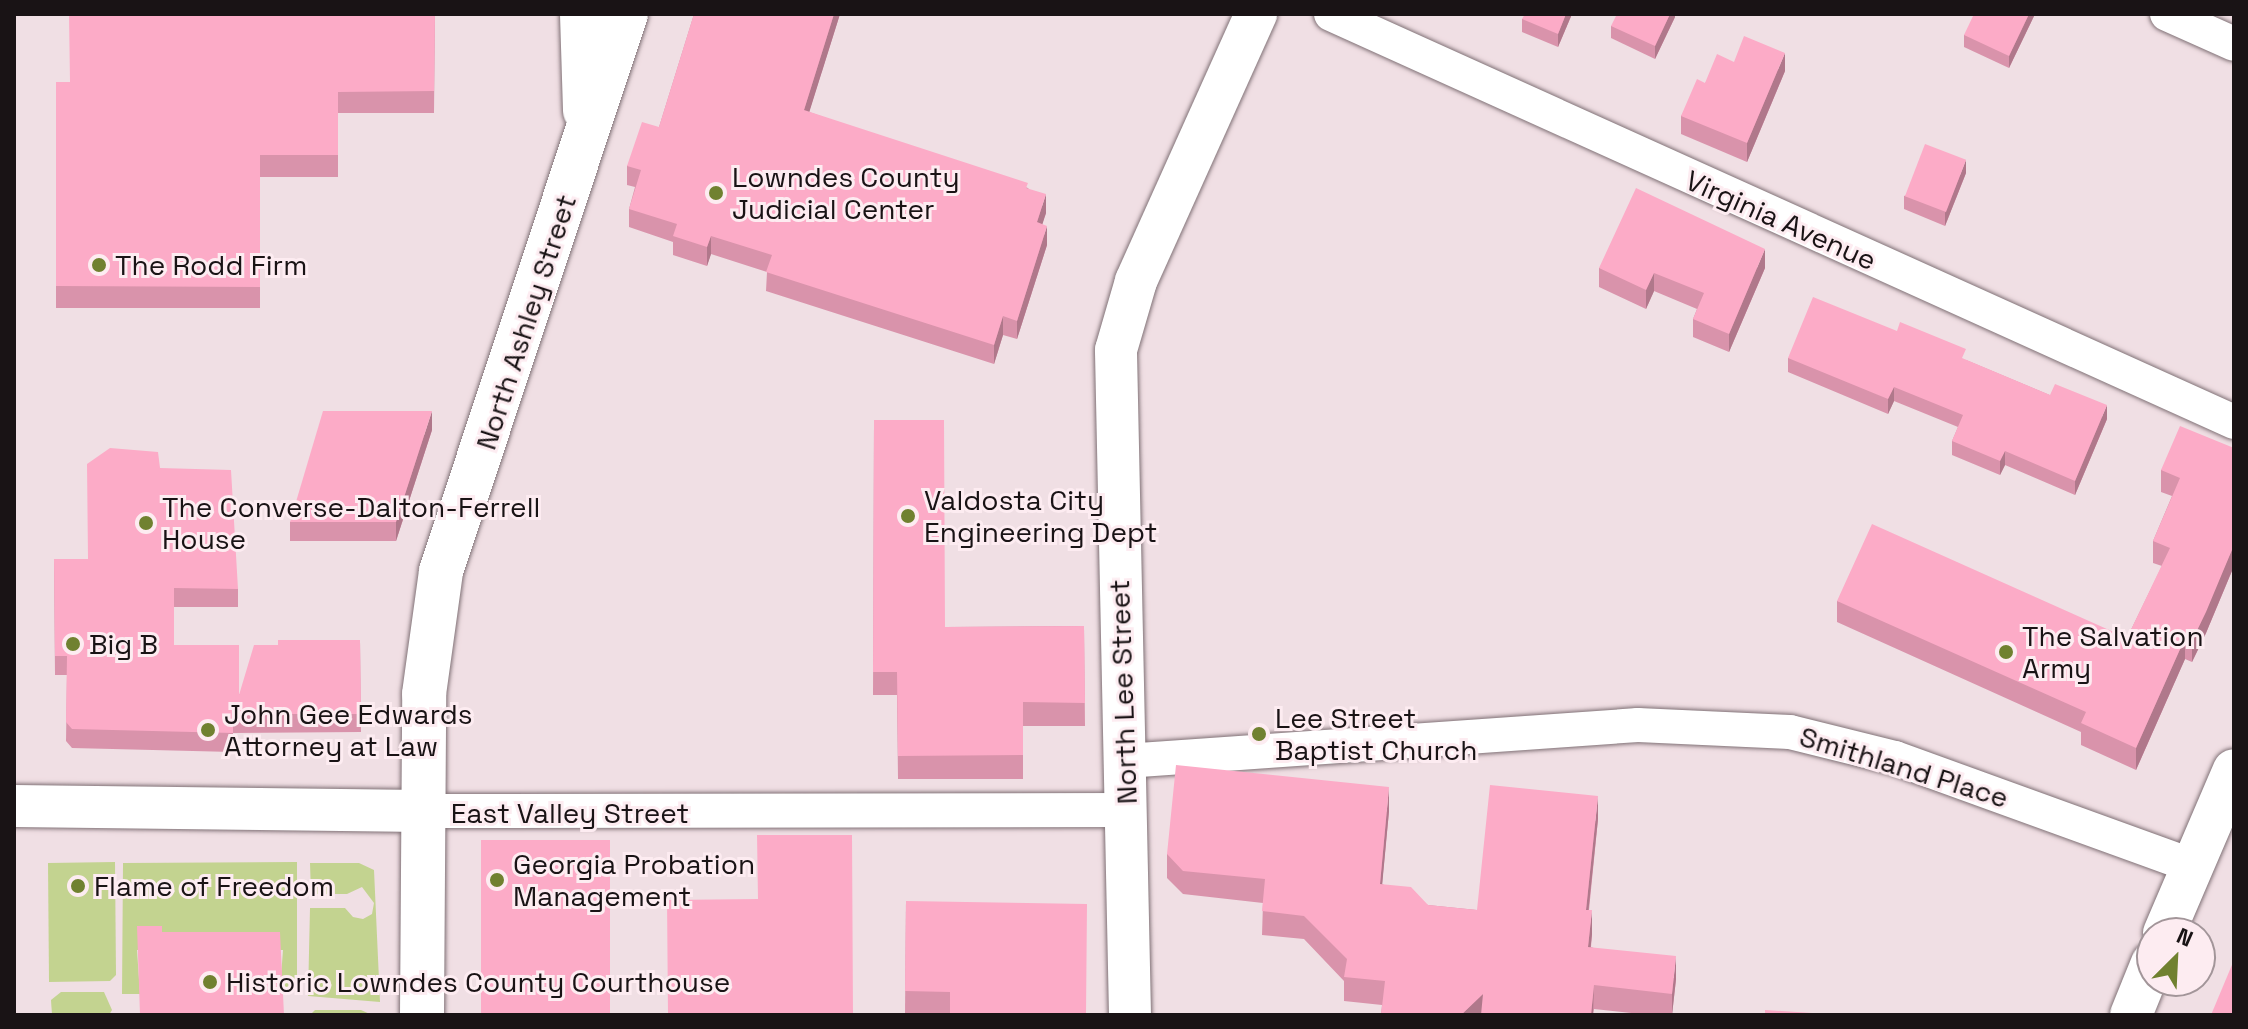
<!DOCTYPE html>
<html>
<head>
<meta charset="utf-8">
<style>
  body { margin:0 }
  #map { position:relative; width:2248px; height:1029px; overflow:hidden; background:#f0dfe4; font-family:"Space Grotesk",sans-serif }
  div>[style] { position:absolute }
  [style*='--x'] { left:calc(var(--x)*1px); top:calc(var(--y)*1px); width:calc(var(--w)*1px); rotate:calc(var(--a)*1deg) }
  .green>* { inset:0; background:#c3d390 }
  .roads { filter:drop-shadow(0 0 2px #807176) drop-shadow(0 0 2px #807176) }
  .minor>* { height:34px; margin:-17px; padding:0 17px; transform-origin:17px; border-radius:17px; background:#fff }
  .tertiary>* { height:42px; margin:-21px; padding:0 21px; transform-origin:21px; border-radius:21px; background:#fff }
  .primary>* { height:44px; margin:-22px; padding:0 22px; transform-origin:22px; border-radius:22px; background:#fff }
  .wall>* { inset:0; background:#d993ab }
  .shaded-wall>* { inset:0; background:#b0788b }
  .building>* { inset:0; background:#fcabc7; transform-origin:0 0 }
  .dots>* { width:22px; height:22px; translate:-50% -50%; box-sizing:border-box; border:4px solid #fdecf1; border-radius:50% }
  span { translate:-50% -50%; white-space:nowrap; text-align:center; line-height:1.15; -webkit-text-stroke:6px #fdecf1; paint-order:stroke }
  .poi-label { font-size:28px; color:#191315 }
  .left { translate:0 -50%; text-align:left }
  .street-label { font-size:28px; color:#191315 }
  .frame { position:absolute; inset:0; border:16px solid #191315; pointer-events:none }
  .north { position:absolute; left:2136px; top:917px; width:80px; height:80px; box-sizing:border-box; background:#fdecf1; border:2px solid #a29599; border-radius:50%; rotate:24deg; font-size:22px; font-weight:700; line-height:32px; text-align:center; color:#191315 }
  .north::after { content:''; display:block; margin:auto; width:28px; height:36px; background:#708130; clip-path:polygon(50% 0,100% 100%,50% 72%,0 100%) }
</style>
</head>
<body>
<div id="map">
  <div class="green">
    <div style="clip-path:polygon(115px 862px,116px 975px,110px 981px,49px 982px,48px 863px)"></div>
    <div style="clip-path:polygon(297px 862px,297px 991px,280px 990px,283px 950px,137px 950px,140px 994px,122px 994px,123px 863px)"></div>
    <div style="clip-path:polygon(310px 863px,359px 863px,374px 870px,380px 1002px,308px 996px,310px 908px,345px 908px,353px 917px,363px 919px,372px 914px,374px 903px,362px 887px,347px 894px,311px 894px)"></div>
    <div style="clip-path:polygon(61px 992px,104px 992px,112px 1010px,109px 1015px,52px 1015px,51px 1000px)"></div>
    <div style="clip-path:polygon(315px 1010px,361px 1010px,372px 1015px,310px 1015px)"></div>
  </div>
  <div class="roads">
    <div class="minor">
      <div style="--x:1331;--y:14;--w:991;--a:24.31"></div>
      <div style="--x:2167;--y:14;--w:73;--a:24.1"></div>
      <div style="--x:1125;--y:761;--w:514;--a:-4.01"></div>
      <div style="--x:1638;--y:725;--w:152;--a:2.6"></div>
      <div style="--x:1790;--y:732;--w:108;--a:13.9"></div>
      <div style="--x:1895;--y:758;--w:317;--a:19.9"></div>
      <div style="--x:423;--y:811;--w:704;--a:-0.08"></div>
    </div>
    <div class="tertiary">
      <div style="--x:14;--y:806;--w:409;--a:0.7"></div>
      <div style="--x:2164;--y:933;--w:177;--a:-66.8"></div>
      <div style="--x:1130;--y:1015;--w:665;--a:-91.21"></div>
      <div style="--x:1116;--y:350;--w:72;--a:-73.8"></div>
      <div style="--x:1136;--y:281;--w:293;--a:-65.8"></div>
      <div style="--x:2131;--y:1015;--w:56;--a:-68"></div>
    </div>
    <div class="primary">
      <div style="--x:582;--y:14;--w:97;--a:88.2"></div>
      <div style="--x:422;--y:1015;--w:321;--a:-89.6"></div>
      <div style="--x:424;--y:694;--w:124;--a:-82.1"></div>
      <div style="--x:441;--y:571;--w:587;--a:-71.63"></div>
    </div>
  </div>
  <div class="wall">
    <div style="clip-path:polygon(435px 14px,434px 113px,338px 113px,338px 177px,260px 177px,260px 308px,56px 308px,56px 82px,70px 82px)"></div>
    <div style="clip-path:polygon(694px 14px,840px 14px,809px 112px,1028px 188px,1046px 213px,1042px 224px,1047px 245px,1017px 339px,1003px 335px,994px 364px,766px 291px,767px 272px,711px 254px,707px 266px,673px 255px,673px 242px,629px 227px,629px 209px,635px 187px,627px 185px,627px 166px,659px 127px)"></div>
    <div style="clip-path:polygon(1572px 14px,1558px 47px,1522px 32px,1522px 19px)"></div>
    <div style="clip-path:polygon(1675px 14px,1675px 17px,1655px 59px,1611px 38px,1611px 26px)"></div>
    <div style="clip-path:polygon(2035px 14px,2009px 68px,1964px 47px,1964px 35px)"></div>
    <div style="clip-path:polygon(1734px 62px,1785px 71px,1747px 162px,1681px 134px,1681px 116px,1705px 83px)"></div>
    <div style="clip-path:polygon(1966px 173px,1945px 226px,1904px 209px,1904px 196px)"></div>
    <div style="clip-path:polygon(1599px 268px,1765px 268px,1729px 352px,1693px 337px,1693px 319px,1697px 309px,1654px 291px,1646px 309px,1599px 287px)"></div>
    <div style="clip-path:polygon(1788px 358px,1966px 360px,2107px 419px,2075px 495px,2005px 465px,2000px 475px,1952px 455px,1952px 441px,1958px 427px,1894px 401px,1888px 414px,1788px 372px)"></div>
    <div style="clip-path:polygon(874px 420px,945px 627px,1084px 626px,1085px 726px,1023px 726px,1023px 779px,898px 779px,897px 695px,873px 695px)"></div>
    <div style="clip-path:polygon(432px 430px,396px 541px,290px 541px,290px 522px)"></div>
    <div style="clip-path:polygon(2234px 448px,2234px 566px,2206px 633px,2192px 662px,2185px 659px,2136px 770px,2081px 745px,2081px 732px,1837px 622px,1837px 601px,2127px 638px,2162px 566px,2153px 563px,2153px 541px,2172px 496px,2161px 492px,2161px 470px)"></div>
    <div style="clip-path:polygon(160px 468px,238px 589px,238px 607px,174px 607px,174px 645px,239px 695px,278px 645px,360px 640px,361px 732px,233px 733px,233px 752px,72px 748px,66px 741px,67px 675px,55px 675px,54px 559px,88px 559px)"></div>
    <div style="clip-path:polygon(1389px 811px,1382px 884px,1428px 905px,1477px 910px,1598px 819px,1589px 910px,1592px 934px,1591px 947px,1676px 979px,1672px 1015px,1650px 1015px,1594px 1009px,1593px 1015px,1381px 1015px,1382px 1005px,1344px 1001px,1344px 981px,1304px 939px,1262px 935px,1263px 903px,1183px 894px,1167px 878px,1167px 854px)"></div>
    <div style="clip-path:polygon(906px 901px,1086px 1015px,905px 1014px)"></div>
  </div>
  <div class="shaded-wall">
    <div style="clip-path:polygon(834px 14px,840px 14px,804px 129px,804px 110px)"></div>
    <div style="clip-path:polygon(1566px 14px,1572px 14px,1558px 47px,1558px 34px)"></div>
    <div style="clip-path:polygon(1670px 14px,1675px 14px,1675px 17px,1655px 59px,1655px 46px)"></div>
    <div style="clip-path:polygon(2029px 14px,2035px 14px,2009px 68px,2009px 56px)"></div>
    <div style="clip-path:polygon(1785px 53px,1785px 71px,1747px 162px,1747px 143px)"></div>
    <div style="clip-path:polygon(1966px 160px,1966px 173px,1945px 226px,1945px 213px)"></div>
    <div style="clip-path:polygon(1046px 194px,1046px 213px,1037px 241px,1037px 222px)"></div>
    <div style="clip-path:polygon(1047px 226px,1047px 245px,1017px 339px,1017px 321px)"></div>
    <div style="clip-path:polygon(711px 236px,711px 254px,707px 266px,707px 247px)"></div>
    <div style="clip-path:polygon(1765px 249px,1765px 268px,1729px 352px,1729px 334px)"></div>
    <div style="clip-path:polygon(1654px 273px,1654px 291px,1646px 309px,1646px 290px)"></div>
    <div style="clip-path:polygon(1003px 316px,1003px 335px,994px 364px,994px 345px)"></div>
    <div style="clip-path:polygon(1894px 387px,1894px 401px,1888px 414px,1888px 399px)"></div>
    <div style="clip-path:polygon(2107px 405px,2107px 419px,2075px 495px,2075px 481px)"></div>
    <div style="clip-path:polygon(432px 411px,432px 430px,396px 541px,396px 522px)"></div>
    <div style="clip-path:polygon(2005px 451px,2005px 465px,2000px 475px,2000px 461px)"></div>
    <div style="clip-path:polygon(2234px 545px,2234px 566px,2206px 633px,2192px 662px,2192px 641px)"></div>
    <div style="clip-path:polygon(2185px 638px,2185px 659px,2136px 770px,2136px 748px)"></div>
    <div style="clip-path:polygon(1389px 787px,1389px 811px,1380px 908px,1380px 884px)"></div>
    <div style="clip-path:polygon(1598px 796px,1598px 819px,1586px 933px,1586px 910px)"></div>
    <div style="clip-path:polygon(1592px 910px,1592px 934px,1588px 971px,1588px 947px)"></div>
    <div style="clip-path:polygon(1676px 956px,1676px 979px,1672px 1015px,1672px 994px)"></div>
    <div style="clip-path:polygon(1594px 985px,1593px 1015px,1591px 1015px)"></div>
    <div style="clip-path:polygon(1483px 994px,1483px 1015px,1461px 1015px)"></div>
  </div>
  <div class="building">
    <div style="clip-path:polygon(69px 14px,435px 14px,434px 91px,338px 92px,338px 155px,260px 155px,260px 287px,56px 286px,56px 82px,70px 82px)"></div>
    <div style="clip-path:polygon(694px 14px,834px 14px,804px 110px,1028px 183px,1026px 188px,1046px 194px,1037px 222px,1047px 226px,1017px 321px,1003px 316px,994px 345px,766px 272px,772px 255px,711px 236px,707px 247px,673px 236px,677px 224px,629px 209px,641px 170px,627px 166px,642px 122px,659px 127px)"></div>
    <div style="clip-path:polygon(1525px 14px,1566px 14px,1558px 34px,1522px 19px)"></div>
    <div style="clip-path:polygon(1617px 14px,1670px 14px,1655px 46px,1611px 26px)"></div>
    <div style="clip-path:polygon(1974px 14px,2029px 14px,2009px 56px,1964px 35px)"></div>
    <div style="clip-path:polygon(1744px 36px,1785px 53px,1747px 143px,1681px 116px,1697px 79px,1705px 83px,1717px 54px,1734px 62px)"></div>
    <div style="left:1925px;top:144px;width:44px;height:56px;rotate:21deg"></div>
    <div style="clip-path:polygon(1636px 188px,1765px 249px,1729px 334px,1693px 319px,1704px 293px,1654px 273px,1646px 290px,1599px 268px)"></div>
    <div style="clip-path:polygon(1813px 297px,1897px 331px,1900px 322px,1966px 349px,1962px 358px,2050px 395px,2055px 384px,2107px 405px,2075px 481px,2005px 451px,2000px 461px,1952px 441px,1963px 415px,1894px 387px,1888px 399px,1788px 358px)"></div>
    <div style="clip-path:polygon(323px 411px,432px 411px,396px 522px,290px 522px)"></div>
    <div style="clip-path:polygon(874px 420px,944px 420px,945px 627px,1084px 626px,1085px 703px,1023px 702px,1023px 755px,898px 756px,897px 672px,873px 672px)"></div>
    <div style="clip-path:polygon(2180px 426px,2234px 448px,2234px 545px,2206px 612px,2192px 641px,2185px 638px,2136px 748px,2081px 723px,2086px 712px,1837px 601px,1872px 524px,2127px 638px,2170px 548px,2153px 541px,2180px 478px,2161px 470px)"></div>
    <div style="clip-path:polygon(110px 448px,158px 452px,160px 468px,231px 470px,238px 589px,174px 588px,174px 645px,239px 645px,239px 695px,254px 645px,278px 645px,278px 640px,360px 640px,361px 714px,233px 714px,233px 733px,72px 729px,66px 722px,67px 656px,55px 656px,54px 559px,88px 559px,87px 464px)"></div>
    <div style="clip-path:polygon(1176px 765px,1389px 787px,1380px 884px,1411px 887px,1428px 905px,1477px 910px,1490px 785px,1598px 796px,1586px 910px,1592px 910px,1588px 947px,1676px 956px,1672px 994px,1594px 985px,1591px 1015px,1481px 1015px,1483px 994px,1461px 1015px,1381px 1015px,1385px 981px,1344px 977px,1347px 959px,1304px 916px,1262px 911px,1265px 879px,1183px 871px,1167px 854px)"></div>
    <div style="clip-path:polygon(757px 835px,852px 835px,853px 1015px,668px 1015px,667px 900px,758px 899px)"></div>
    <div style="left:481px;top:840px;width:129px;height:175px"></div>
    <div style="clip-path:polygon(906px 901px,1087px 904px,1086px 1015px,950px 1015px,950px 992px,905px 991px)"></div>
    <div style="clip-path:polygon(137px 926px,162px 926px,162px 932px,280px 932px,284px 1015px,140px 1015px)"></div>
    <div style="clip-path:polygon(2234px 960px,2234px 1015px,2211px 1015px)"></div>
    <div style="clip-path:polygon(1765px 1010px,1812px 1013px,1812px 1015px,1765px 1015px)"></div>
  </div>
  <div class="dots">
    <div style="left:716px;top:193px;background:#708130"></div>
    <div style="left:99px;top:265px;background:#708130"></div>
    <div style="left:908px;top:516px;background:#708130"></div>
    <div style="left:146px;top:523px;background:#708130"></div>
    <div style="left:73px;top:644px;background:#708130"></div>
    <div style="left:2006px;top:652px;background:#708130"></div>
    <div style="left:208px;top:730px;background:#708130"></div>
    <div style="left:1259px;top:734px;background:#708130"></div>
    <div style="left:497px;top:880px;background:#708130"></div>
    <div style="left:78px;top:886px;background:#708130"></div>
    <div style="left:210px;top:982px;background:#708130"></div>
  </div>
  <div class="poi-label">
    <span class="left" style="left:732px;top:193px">Lowndes County<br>Judicial Center</span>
    <span class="left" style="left:115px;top:265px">The Rodd Firm</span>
    <span class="left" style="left:924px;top:516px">Valdosta City<br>Engineering Dept</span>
    <span class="left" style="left:162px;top:523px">The Converse-Dalton-Ferrell<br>House</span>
    <span class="left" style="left:2022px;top:652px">The Salvation<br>Army</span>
    <span class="left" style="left:89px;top:644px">Big B</span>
    <span class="left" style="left:224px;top:730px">John Gee Edwards<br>Attorney at Law</span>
    <span class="left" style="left:1275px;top:734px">Lee Street<br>Baptist Church</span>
    <span class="left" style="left:513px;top:880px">Georgia Probation<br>Management</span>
    <span class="left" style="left:94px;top:886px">Flame of Freedom</span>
    <span class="left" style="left:226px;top:982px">Historic Lowndes County Courthouse</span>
  </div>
  <div class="street-label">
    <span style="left:1781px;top:220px;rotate:24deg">Virginia Avenue</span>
    <span style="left:526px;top:322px;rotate:-72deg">North Ashley Street</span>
    <span style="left:1123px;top:692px;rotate:-92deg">North Lee Street</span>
    <span style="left:1904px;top:767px;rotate:17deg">Smithland Place</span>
    <span style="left:570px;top:813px">East Valley Street</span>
  </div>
  <div class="frame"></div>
  <div class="north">N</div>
</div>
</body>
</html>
